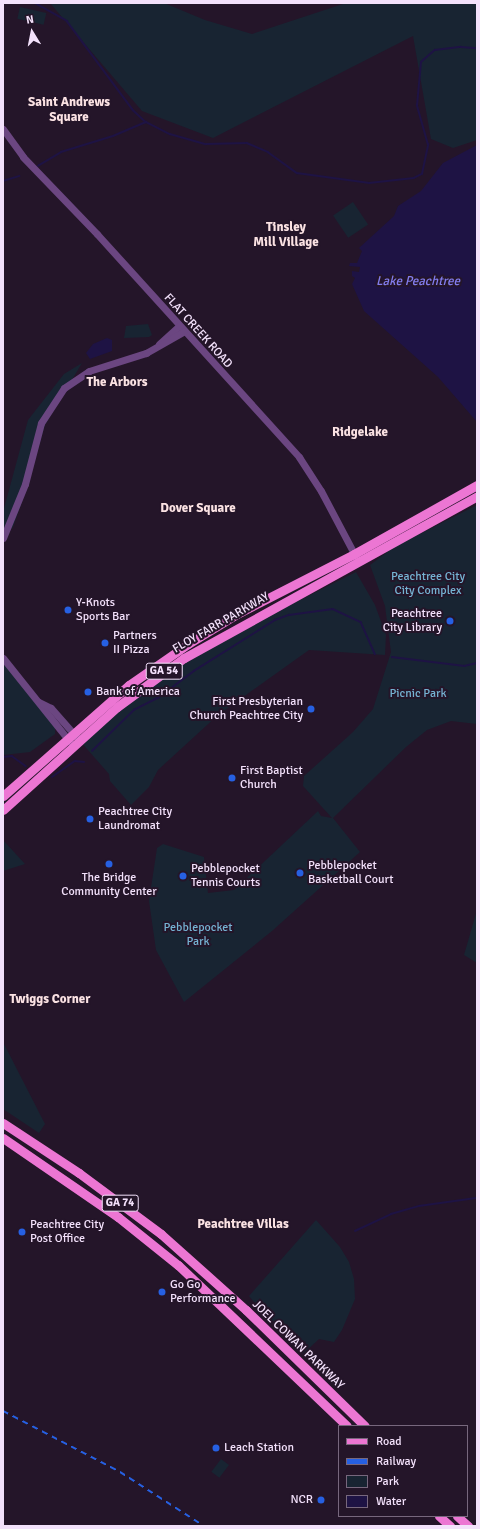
<!DOCTYPE html>
<html>
<head>
<meta charset="utf-8">
<style>
  body { margin:0 }
  #map { position:relative; width:480px; height:1529px; overflow:hidden; background:#241529; font-family:Signika,sans-serif }
  div>[style] { position:absolute }
  [style*='--x'] { left:calc(var(--x)*1px); top:calc(var(--y)*1px); width:calc(var(--w)*1px); rotate:calc(var(--a)*1deg) }
  .green>* { inset:0; background:#182432; transform-origin:0 0 }
  .water>* { inset:0; background:#1e1344 }
  .stream>* { height:1.5px; margin:-0.75px; padding:0 0.75px; transform-origin:0.75px; border-radius:0.75px; background:#1e1344 }
  .tertiary>* { height:7px; margin:-3.5px; padding:0 3.5px; transform-origin:3.5px; border-radius:3.5px; background:#6b4681 }
  .primary>* { height:9px; margin:-4.5px; padding:0 4.5px; transform-origin:4.5px; border-radius:4.5px; background:#ec76d3 }
  .rail>* { height:1.5px; margin-top:-0.75px; transform-origin:0; background:repeating-linear-gradient(90deg,#2660e2 0 6px,transparent 0 11px) }
  .dots>* { width:11px; height:11px; translate:-50% -50%; box-sizing:border-box; border:2px solid #241529; border-radius:50% }
  span { translate:-50% -50%; white-space:nowrap; text-align:center; line-height:1.15; -webkit-text-stroke:4px #241529; paint-order:stroke }
  .shield-label span { padding:1px 3px; background:#241529; border:1px solid; border-radius:3px; -webkit-text-stroke-width:0 }
  .shield-label { font-size:11px; color:#f3e1fb; font-weight:700 }
  .street-label { font-size:12px; color:#f3e1fb }
  .park-label { font-size:12px; color:#75b3d3 }
  .poi-label { font-size:12px; color:#f3e1fb }
  .left { translate:0 -50%; text-align:left }
  .right { translate:-100% -50%; text-align:right }
  .neighbourhood-label { font-size:13px; color:#fbe2e3; font-weight:700 }
  .water-label { font-size:13px; color:#827ced; font-style:italic }
  .frame { position:absolute; inset:0; border:4px solid #f3e1fb; pointer-events:none }
  .legend { position:absolute; left:338px; top:1425px; width:130px; height:92px; box-sizing:border-box; background:#241529; border:1px solid #77677d; margin:0; padding:5px 7px; list-style:none; font-size:12px; color:#f3e1fb }
  .legend li { display:flex; align-items:center; gap:8px; height:20px }
  .legend b { width:20px; border:1px solid #77677d }
  .north { position:absolute; left:12px; top:12px; width:40px; height:40px; -webkit-text-stroke:3px #241529; paint-order:stroke; rotate:350deg; font-size:11px; font-weight:700; line-height:16px; text-align:center; color:#f3e1fb }
  .north::after { content:''; display:block; margin:auto; width:14px; height:18px; background:#f3e1fb; clip-path:polygon(50% 0,100% 100%,50% 72%,0 100%) }
</style>
</head>
<body>
<div id="map">
  <div class="green">
    <div style="clip-path:polygon(50px 3px,164px 3px,205px 20px,252px 34px,346px 3px,477px 3px,477px 140px,453px 148px,431px 139px,413px 36px,213px 138px,142px 111px)"></div>
    <div style="left:20px;top:7px;width:27px;height:12px;rotate:13deg"></div>
    <div style="left:353px;top:202px;width:27px;height:24px;rotate:56deg"></div>
    <div style="clip-path:polygon(148px 324px,152px 335px,149px 337px,124px 338px,126px 326px)"></div>
    <div style="clip-path:polygon(82px 363px,45px 425px,28px 485px,13px 527px,3px 539px,3px 512px,28px 420px,64px 374px)"></div>
    <div style="clip-path:polygon(477px 505px,477px 724px,451px 721px,427px 730px,406px 747px,333px 818px,360px 852px,272px 931px,184px 1002px,156px 950px,149px 901px,157px 848px,163px 844px,204px 857px,208px 893px,234px 890px,318px 811px,321px 816px,332px 818px,303px 786px,304px 776px,353px 732px,373px 709px,391px 652px,385px 606px,370px 565px,394px 547px)"></div>
    <div style="clip-path:polygon(356px 572px,375px 605px,386px 635px,385px 655px,309px 650px,218px 715px,158px 770px,149px 787px,131px 805px,110px 781px,109px 774px,80px 741px,184px 658px)"></div>
    <div style="clip-path:polygon(3px 658px,55px 725px,55px 734px,30px 752px,3px 755px)"></div>
    <div style="clip-path:polygon(3px 840px,25px 864px,3px 871px)"></div>
    <div style="clip-path:polygon(477px 910px,477px 963px,464px 955px)"></div>
    <div style="clip-path:polygon(3px 1042px,45px 1124px,39px 1133px,3px 1109px)"></div>
    <div style="clip-path:polygon(316px 1220px,340px 1247px,349px 1262px,354px 1279px,355px 1299px,342px 1330px,334px 1342px,319px 1339px,303px 1354px,272px 1324px,249px 1296px)"></div>
    <div style="left:221px;top:1459px;width:10px;height:16px;rotate:37deg"></div>
  </div>
  <div class="water">
    <div style="clip-path:polygon(477px 145px,477px 422px,438px 377px,364px 311px,352px 284px,355px 278px,352px 276px,352px 271px,359px 272px,360px 267px,349px 266px,350px 263px,357px 263px,362px 251px,359px 248px,394px 216px,398px 206px,421px 191px,443px 163px)"></div>
    <div style="clip-path:polygon(107px 338px,112px 340px,112px 351px,90px 359px,86px 353px,93px 344px)"></div>
  </div>
  <div class="stream">
    <div style="--x:35;--y:3;--w:37;--a:29"></div>
    <div style="--x:67;--y:21;--w:111;--a:53.4"></div>
    <div style="--x:133;--y:110;--w:18;--a:43"></div>
    <div style="--x:146;--y:122;--w:27;--a:27"></div>
    <div style="--x:170;--y:134;--w:37;--a:16"></div>
    <div style="--x:206;--y:144;--w:41;--a:-1.4"></div>
    <div style="--x:247;--y:143;--w:23;--a:23"></div>
    <div style="--x:268;--y:152;--w:36;--a:36"></div>
    <div style="--x:297;--y:173;--w:73;--a:7.9"></div>
    <div style="--x:369;--y:183;--w:45;--a:-6.3"></div>
    <div style="--x:414;--y:178;--w:9;--a:-27"></div>
    <div style="--x:422;--y:174;--w:30;--a:-78"></div>
    <div style="--x:428;--y:145;--w:41;--a:-105.8"></div>
    <div style="--x:417;--y:106;--w:44;--a:-84.8"></div>
    <div style="--x:421;--y:62;--w:18;--a:-41"></div>
    <div style="--x:435;--y:50;--w:26;--a:-7"></div>
    <div style="--x:461;--y:47;--w:16;--a:4"></div>
    <div style="--x:38;--y:166;--w:27;--a:-31"></div>
    <div style="--x:61;--y:152;--w:54;--a:-17.1"></div>
    <div style="--x:113;--y:136;--w:36;--a:-23"></div>
    <div style="--x:3;--y:181;--w:17;--a:-17"></div>
    <div style="--x:392;--y:657;--w:73;--a:7.1"></div>
    <div style="--x:464;--y:666;--w:13;--a:-13"></div>
    <div style="--x:92;--y:751;--w:59;--a:-44.3"></div>
    <div style="--x:134;--y:710;--w:27;--a:-27"></div>
    <div style="--x:158;--y:698;--w:45;--a:-36.9"></div>
    <div style="--x:194;--y:671;--w:96;--a:-32.2"></div>
    <div style="--x:275;--y:620;--w:15;--a:-20"></div>
    <div style="--x:289;--y:615;--w:44;--a:-7.8"></div>
    <div style="--x:333;--y:609;--w:31;--a:25"></div>
    <div style="--x:361;--y:622;--w:35;--a:66"></div>
    <div style="--x:3;--y:757;--w:9;--a:-6"></div>
    <div style="--x:12;--y:756;--w:17;--a:36"></div>
    <div style="--x:52;--y:777;--w:28;--a:-35"></div>
    <div style="--x:75;--y:761;--w:9;--a:6"></div>
    <div style="--x:355;--y:1231;--w:40;--a:-25"></div>
    <div style="--x:391;--y:1214;--w:29;--a:-16"></div>
    <div style="--x:419;--y:1206;--w:59;--a:-7.9"></div>
  </div>
  <div class="tertiary">
    <div style="--x:3;--y:129;--w:34;--a:54"></div>
    <div style="--x:23;--y:157;--w:107;--a:46.1"></div>
    <div style="--x:97;--y:234;--w:301;--a:47.8"></div>
    <div style="--x:299;--y:457;--w:40;--a:57.1"></div>
    <div style="--x:321;--y:491;--w:75;--a:62.1"></div>
    <div style="--x:159;--y:344;--w:27;--a:-42"></div>
    <div style="--x:3;--y:538;--w:58;--a:-67.8"></div>
    <div style="--x:25;--y:484;--w:63;--a:-75.3"></div>
    <div style="--x:41;--y:423;--w:42;--a:-56.7"></div>
    <div style="--x:64;--y:388;--w:30;--a:-34"></div>
    <div style="--x:89;--y:371;--w:60;--a:-17.5"></div>
    <div style="--x:146;--y:353;--w:43;--a:-29.6"></div>
    <div style="--x:3;--y:658;--w:107;--a:51.4"></div>
    <div style="--x:39;--y:702;--w:13;--a:27"></div>
    <div style="--x:51;--y:708;--w:44;--a:48.7"></div>
  </div>
  <div class="primary">
    <div style="--x:3;--y:796;--w:168;--a:-41.4"></div>
    <div style="--x:129;--y:685;--w:72;--a:-34.8"></div>
    <div style="--x:188;--y:644;--w:57;--a:-31.5"></div>
    <div style="--x:237;--y:614;--w:131;--a:-27.1"></div>
    <div style="--x:354;--y:554;--w:141;--a:-29.3"></div>
    <div style="--x:3;--y:810;--w:154;--a:-42.1"></div>
    <div style="--x:117;--y:707;--w:83;--a:-36.2"></div>
    <div style="--x:184;--y:658;--w:335;--a:-28.9"></div>
    <div style="--x:3;--y:1123;--w:91;--a:33.3"></div>
    <div style="--x:79;--y:1173;--w:102;--a:36.6"></div>
    <div style="--x:161;--y:1234;--w:114;--a:41.8"></div>
    <div style="--x:246;--y:1310;--w:166;--a:44.3"></div>
    <div style="--x:3;--y:1138;--w:140;--a:34.5"></div>
    <div style="--x:118;--y:1217;--w:77;--a:38.7"></div>
    <div style="--x:178;--y:1265;--w:233;--a:43.6"></div>
    <div style="--x:439;--y:1516;--w:15;--a:42"></div>
    <div style="--x:457;--y:1516;--w:15;--a:42"></div>
  </div>
  <div class="rail">
    <div style="--x:3;--y:1411;--w:132;--a:27.5"></div>
    <div style="--x:120;--y:1472;--w:100;--a:32.7"></div>
  </div>
  <div class="dots">
    <div style="left:68px;top:610px;background:#2660e2"></div>
    <div style="left:450px;top:621px;background:#2660e2"></div>
    <div style="left:105px;top:643px;background:#2660e2"></div>
    <div style="left:88px;top:692px;background:#2660e2"></div>
    <div style="left:311px;top:709px;background:#2660e2"></div>
    <div style="left:232px;top:778px;background:#2660e2"></div>
    <div style="left:90px;top:819px;background:#2660e2"></div>
    <div style="left:109px;top:864px;background:#2660e2"></div>
    <div style="left:300px;top:873px;background:#2660e2"></div>
    <div style="left:183px;top:876px;background:#2660e2"></div>
    <div style="left:22px;top:1232px;background:#2660e2"></div>
    <div style="left:162px;top:1292px;background:#2660e2"></div>
    <div style="left:216px;top:1448px;background:#2660e2"></div>
    <div style="left:321px;top:1500px;background:#2660e2"></div>
  </div>
  <div class="shield-label">
    <span style="left:164px;top:671px">GA 54</span>
    <span style="left:120px;top:1203px">GA 74</span>
  </div>
  <div class="street-label">
    <span style="left:198px;top:331px;rotate:48deg">FLAT CREEK ROAD</span>
    <span style="left:221px;top:623px;rotate:-30deg">FLOY FARR PARKWAY</span>
    <span style="left:298px;top:1345px;rotate:44deg">JOEL COWAN PARKWAY</span>
  </div>
  <div class="park-label">
    <span style="left:428px;top:584px">Peachtree City<br>City Complex</span>
    <span style="left:418px;top:694px">Picnic Park</span>
    <span style="left:198px;top:935px">Pebblepocket<br>Park</span>
  </div>
  <div class="poi-label">
    <span class="left" style="left:76px;top:610px">Y-Knots<br>Sports Bar</span>
    <span class="right" style="left:442px;top:621px">Peachtree<br>City Library</span>
    <span class="left" style="left:113px;top:643px">Partners<br>II Pizza</span>
    <span class="left" style="left:96px;top:692px">Bank of America</span>
    <span class="right" style="left:303px;top:709px">First Presbyterian<br>Church Peachtree City</span>
    <span class="left" style="left:240px;top:778px">First Baptist<br>Church</span>
    <span class="left" style="left:98px;top:819px">Peachtree City<br>Laundromat</span>
    <span class="left" style="left:308px;top:873px">Pebblepocket<br>Basketball Court</span>
    <span class="left" style="left:191px;top:876px">Pebblepocket<br>Tennis Courts</span>
    <span style="left:109px;top:885px">The Bridge<br>Community Center</span>
    <span class="left" style="left:30px;top:1232px">Peachtree City<br>Post Office</span>
    <span class="left" style="left:170px;top:1292px">Go Go<br>Performance</span>
    <span class="left" style="left:224px;top:1448px">Leach Station</span>
    <span class="right" style="left:313px;top:1500px">NCR</span>
  </div>
  <div class="neighbourhood-label">
    <span style="left:69px;top:110px">Saint Andrews<br>Square</span>
    <span style="left:286px;top:235px">Tinsley<br>Mill Village</span>
    <span style="left:117px;top:382px">The Arbors</span>
    <span style="left:360px;top:432px">Ridgelake</span>
    <span style="left:198px;top:508px">Dover Square</span>
    <span style="left:50px;top:999px">Twiggs Corner</span>
    <span style="left:243px;top:1224px">Peachtree Villas</span>
  </div>
  <div class="water-label">
    <span style="left:418px;top:281px">Lake Peachtree</span>
  </div>
  <div class="frame"></div>
  <ul class="legend">
  <li><b style="height:5px;background:#ec76d3"></b>Road</li>
  <li><b style="height:5px;background:#2660e2"></b>Railway</li>
  <li><b style="height:11px;background:#182432"></b>Park</li>
  <li><b style="height:11px;background:#1e1344"></b>Water</li>
  </ul>
  <div class="north">N</div>
</div>
</body>
</html>
